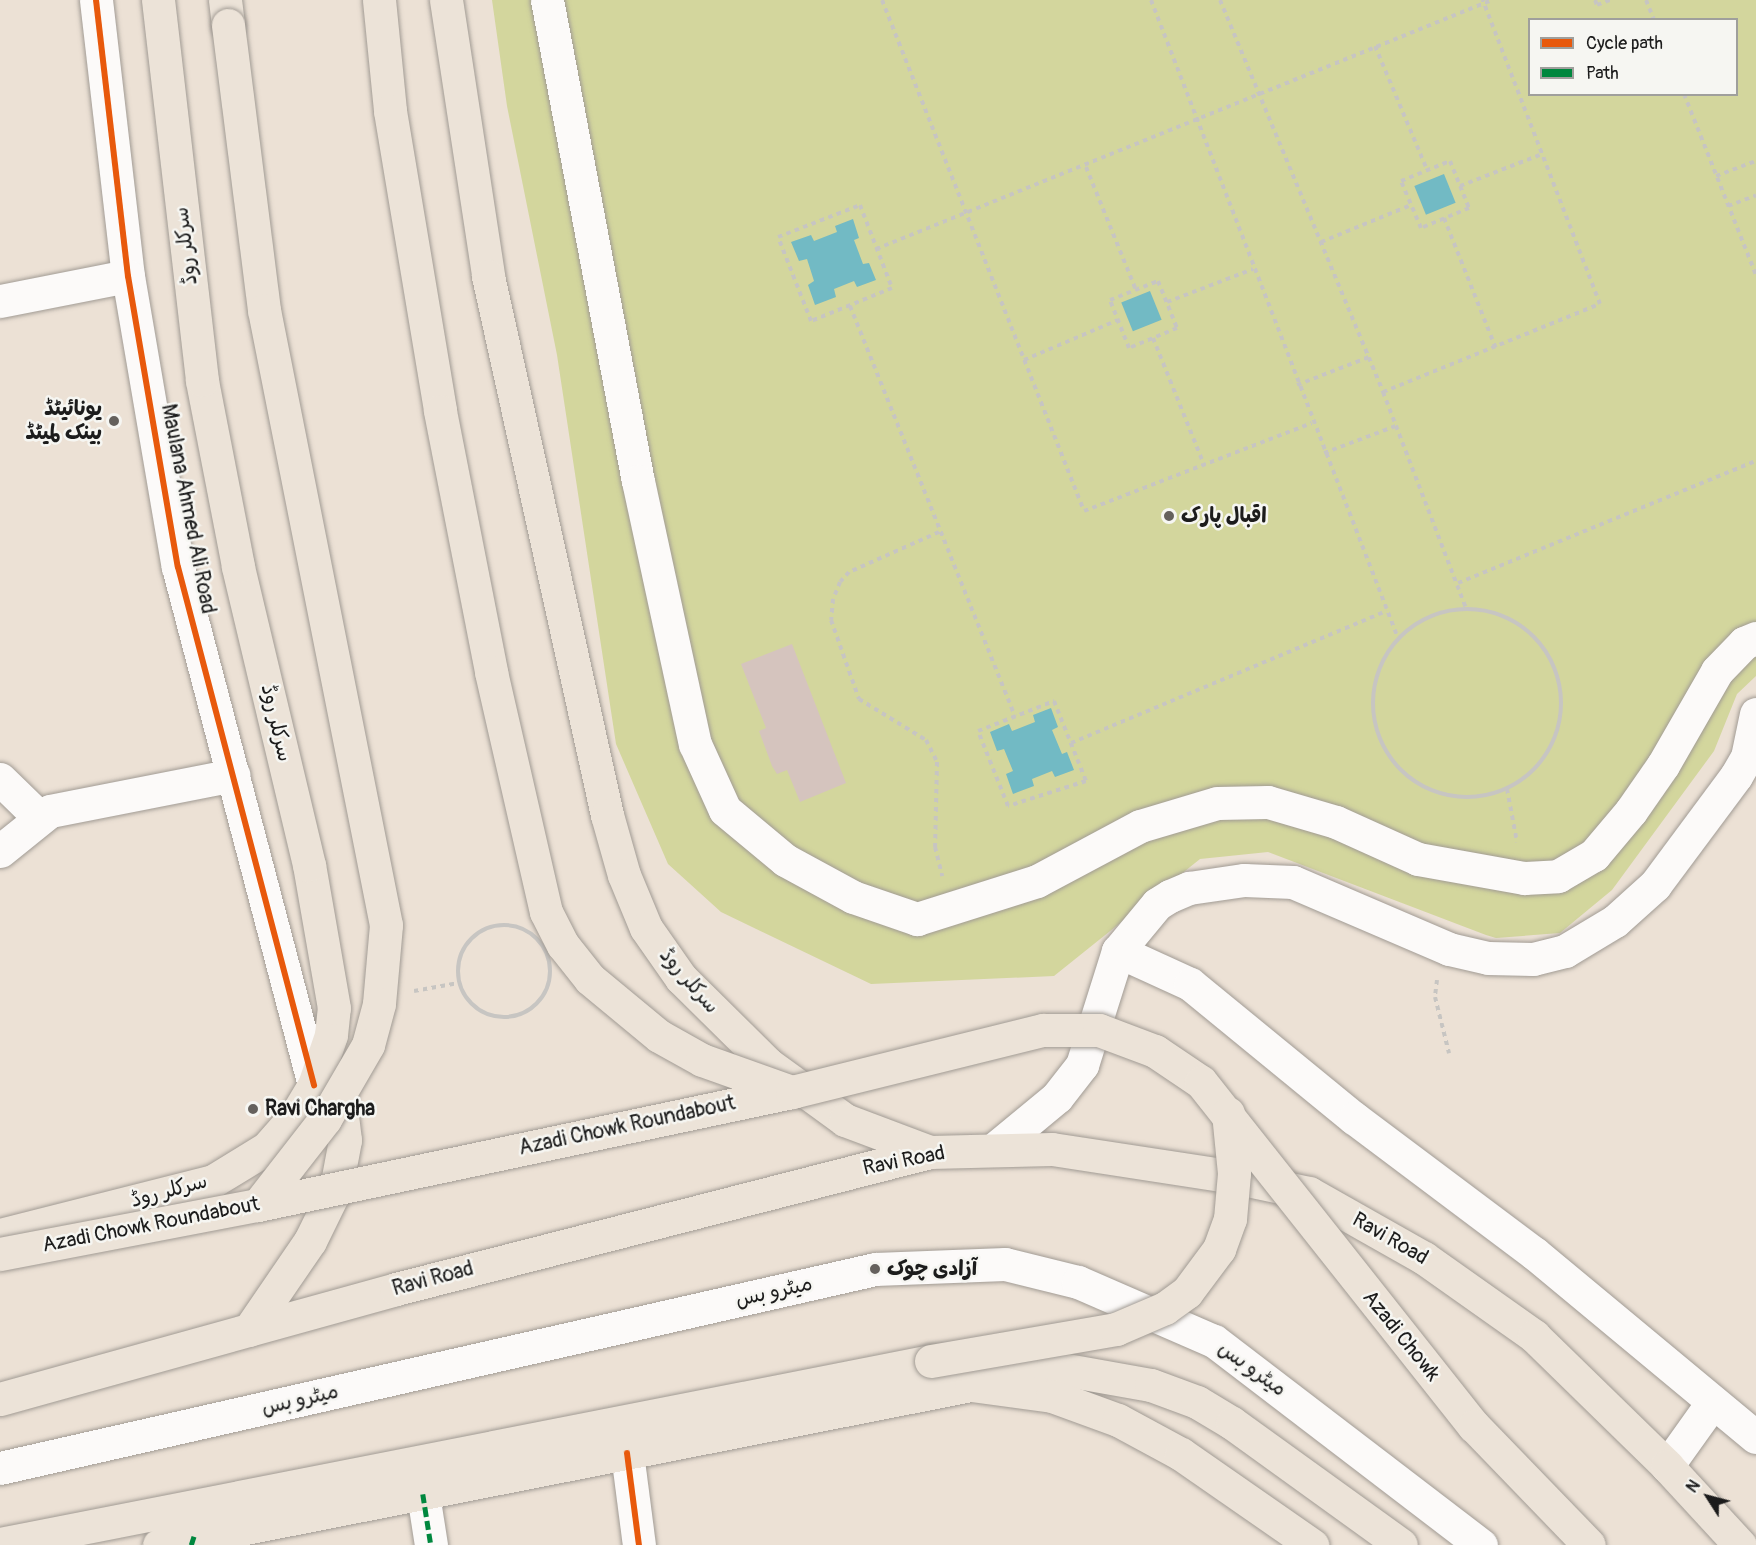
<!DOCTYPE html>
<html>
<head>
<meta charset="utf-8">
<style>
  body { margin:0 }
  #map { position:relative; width:1756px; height:1545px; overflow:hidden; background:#ece1d5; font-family:Pangolin,"Playpen Sans Arabic",sans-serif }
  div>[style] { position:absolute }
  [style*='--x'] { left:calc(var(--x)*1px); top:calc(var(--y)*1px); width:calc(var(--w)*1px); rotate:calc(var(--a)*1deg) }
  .green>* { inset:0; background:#d3d69d }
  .water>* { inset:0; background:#72bac4; transform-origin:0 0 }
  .building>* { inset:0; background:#d5c4be }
  .path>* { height:4px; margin-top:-2px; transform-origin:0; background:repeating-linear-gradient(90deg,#c7c5c2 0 4.5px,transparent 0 9px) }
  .path>.ring { margin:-2px; padding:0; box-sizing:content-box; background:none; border:4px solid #c7c5c2; border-radius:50% }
  .roads { filter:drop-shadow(0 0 2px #a19b94) drop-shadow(0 0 2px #a19b94) }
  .minor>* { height:33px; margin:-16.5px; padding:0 16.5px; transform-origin:16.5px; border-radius:16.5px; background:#fcfaf9 }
  .major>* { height:33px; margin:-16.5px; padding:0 16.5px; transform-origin:16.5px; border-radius:16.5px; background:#ece3d8 }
  .bridges { filter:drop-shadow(0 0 2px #a19b94) drop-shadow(0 0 2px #a19b94) }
  .major-bridge>* { height:33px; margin:-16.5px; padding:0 16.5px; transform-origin:16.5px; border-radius:16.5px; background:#ece3d8 }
  .quiet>* { height:4.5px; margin-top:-2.25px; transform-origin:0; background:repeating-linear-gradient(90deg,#00873e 0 9px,transparent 0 13.5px) }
  .cycleway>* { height:6px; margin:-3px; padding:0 3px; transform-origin:3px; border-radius:3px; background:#e8590c }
  .dots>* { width:16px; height:16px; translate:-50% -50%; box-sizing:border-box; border:3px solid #f6f6f2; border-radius:50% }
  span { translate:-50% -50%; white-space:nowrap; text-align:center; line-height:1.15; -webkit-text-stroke:5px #f6f6f2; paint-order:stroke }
  .street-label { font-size:21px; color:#1c1c1c }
  .poi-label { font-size:21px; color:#1c1c1c; font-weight:700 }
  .right { translate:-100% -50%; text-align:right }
  .left { translate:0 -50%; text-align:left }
  .legend { position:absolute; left:1528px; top:18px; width:210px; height:78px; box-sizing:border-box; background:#f6f6f2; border:2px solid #9f9f9c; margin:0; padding:8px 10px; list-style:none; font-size:18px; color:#1c1c1c }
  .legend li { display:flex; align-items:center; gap:12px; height:30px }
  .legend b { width:30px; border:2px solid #9f9f9c }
  .north { position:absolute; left:1678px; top:1467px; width:60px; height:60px; -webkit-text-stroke:4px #f6f6f2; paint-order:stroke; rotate:306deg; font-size:16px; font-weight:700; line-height:24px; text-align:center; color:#1c1c1c }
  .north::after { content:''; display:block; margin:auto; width:21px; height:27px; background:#1c1c1c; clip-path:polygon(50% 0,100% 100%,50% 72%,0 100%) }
</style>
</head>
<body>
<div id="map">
  <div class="green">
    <div style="clip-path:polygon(evenodd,492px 0,1756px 0,1756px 676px,1737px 694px,1714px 751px,1612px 890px,1560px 933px,1496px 938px,1486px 935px,1268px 852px,1200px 859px,1054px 976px,871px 984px,721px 912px,668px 864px,616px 744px,557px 355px,507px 106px,492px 0,1530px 20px,1736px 20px,1736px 94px,1530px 94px,1530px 20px)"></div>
  </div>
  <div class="water">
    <div style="left:1444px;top:174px;width:31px;height:32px;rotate:68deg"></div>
    <div style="clip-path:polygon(853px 219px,859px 238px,854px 240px,863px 264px,869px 263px,876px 280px,857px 287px,854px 281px,834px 289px,836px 297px,815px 305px,808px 285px,814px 281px,807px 259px,799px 261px,791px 242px,811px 235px,814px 241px,837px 232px,835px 226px)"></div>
    <div style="left:1150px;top:291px;width:31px;height:31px;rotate:68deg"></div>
    <div style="clip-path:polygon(1051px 708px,1058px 727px,1052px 730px,1062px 754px,1067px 752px,1074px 770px,1055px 777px,1052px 771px,1032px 779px,1034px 786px,1013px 794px,1006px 774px,1013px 771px,1004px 749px,997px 751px,990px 732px,1009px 724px,1012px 731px,1035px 722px,1033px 715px)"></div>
  </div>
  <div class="building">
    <div style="clip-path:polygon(792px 644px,846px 783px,800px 802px,787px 770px,777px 774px,772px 766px,759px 731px,766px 728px,741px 664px)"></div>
  </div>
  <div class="path">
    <div style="--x:882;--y:0;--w:549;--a:68.43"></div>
    <div style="--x:1084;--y:511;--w:244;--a:-21.1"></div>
    <div style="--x:1151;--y:0;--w:684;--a:68.84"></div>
    <div style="--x:1220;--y:0;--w:425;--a:67.4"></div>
    <div style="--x:1383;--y:392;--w:231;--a:69"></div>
    <div style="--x:1595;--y:0;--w:5;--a:68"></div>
    <div style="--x:1597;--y:5;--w:14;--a:-21"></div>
    <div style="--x:1646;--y:0;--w:22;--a:68"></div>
    <div style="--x:1375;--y:46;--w:134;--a:67.2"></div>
    <div style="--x:1684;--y:94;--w:195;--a:68.3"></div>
    <div style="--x:1450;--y:161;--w:51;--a:68"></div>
    <div style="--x:1469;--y:208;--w:52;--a:157.4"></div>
    <div style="--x:1421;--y:228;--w:51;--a:-113.1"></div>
    <div style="--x:1401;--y:181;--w:53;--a:-22.2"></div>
    <div style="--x:1086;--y:167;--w:133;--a:67.9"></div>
    <div style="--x:1716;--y:176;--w:43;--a:-20.6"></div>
    <div style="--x:1460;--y:186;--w:88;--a:-21.3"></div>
    <div style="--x:860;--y:205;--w:89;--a:68.9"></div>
    <div style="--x:892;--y:288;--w:87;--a:157.8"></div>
    <div style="--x:811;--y:321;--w:90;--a:-111.4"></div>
    <div style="--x:778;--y:237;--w:88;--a:-21.3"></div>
    <div style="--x:1728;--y:206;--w:30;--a:-21"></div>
    <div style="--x:1444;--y:218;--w:141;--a:68.3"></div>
    <div style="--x:1321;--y:242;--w:97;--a:-22.3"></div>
    <div style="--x:876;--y:249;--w:664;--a:-22.01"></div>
    <div style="--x:1158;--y:281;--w:51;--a:68"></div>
    <div style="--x:1177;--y:328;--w:52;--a:157.4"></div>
    <div style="--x:1129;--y:348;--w:52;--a:-111.6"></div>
    <div style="--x:1110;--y:300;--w:52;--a:-21.6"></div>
    <div style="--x:1167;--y:302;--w:92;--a:-21"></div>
    <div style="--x:850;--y:306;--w:442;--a:68.1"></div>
    <div style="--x:1153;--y:338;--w:137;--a:68.1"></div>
    <div style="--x:1024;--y:360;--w:102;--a:-23.1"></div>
    <div style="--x:1297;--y:385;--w:77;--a:-21.3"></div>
    <div style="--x:1383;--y:392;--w:234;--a:-22.1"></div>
    <div style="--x:1600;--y:304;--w:326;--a:-111.1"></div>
    <div style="--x:1324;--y:453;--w:77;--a:-20.6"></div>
    <div style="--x:939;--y:532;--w:98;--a:156"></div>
    <div style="--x:849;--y:572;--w:13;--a:132"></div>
    <div style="--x:840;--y:582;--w:18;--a:112"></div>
    <div style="--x:833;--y:599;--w:21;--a:95"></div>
    <div style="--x:831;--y:620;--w:84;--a:70.5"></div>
    <div style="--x:859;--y:699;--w:79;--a:31.5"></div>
    <div style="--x:926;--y:740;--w:25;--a:63"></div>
    <div style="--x:937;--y:762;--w:85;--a:91.3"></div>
    <div style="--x:935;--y:847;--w:30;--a:76"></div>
    <div style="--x:1458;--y:583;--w:322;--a:-22.3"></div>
    <div class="ring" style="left:1373px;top:609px;width:184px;height:184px"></div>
    <div style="--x:1054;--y:701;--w:86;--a:68.2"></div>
    <div style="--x:1086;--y:781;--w:82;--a:162.2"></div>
    <div style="--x:1008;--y:806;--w:81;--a:-111.8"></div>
    <div style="--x:978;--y:731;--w:82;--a:-21.5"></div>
    <div style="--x:1071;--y:743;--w:342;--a:-22.7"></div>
    <div style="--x:1507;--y:789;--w:54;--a:79.3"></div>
    <div class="ring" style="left:458px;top:925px;width:88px;height:88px"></div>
    <div style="--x:1437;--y:980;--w:17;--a:97"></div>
    <div style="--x:1435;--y:997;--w:58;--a:76"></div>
    <div style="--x:414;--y:991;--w:45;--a:-10.3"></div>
  </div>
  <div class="roads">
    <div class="minor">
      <div style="--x:96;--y:0;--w:278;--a:83.4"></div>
      <div style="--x:128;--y:276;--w:295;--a:80.3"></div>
      <div style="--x:178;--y:567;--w:536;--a:75.29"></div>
      <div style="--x:547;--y:0;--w:490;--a:79.3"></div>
      <div style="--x:638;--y:481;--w:269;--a:77.8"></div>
      <div style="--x:695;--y:744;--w:72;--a:65.6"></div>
      <div style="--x:725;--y:810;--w:78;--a:39.8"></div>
      <div style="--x:785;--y:860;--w:77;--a:28.6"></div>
      <div style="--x:853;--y:897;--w:68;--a:19"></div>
      <div style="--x:917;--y:919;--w:126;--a:-17.6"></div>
      <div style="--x:1037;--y:881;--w:117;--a:-28.1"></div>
      <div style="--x:1140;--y:826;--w:80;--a:-16.6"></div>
      <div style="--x:1217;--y:803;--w:51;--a:-1.1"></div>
      <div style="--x:1268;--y:802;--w:71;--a:16.4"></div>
      <div style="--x:1336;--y:822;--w:90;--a:24.3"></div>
      <div style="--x:1418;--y:859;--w:108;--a:10.2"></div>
      <div style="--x:1524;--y:878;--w:34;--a:-3"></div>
      <div style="--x:1558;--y:876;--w:42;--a:-30.3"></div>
      <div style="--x:1594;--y:855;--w:57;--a:-49.9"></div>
      <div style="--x:1631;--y:811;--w:56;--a:-55.2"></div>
      <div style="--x:1663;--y:765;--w:108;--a:-60.1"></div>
      <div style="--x:1717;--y:671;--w:39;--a:-46"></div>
      <div style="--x:1744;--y:643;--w:13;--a:-23"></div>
      <div style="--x:0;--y:301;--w:130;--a:-11.1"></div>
      <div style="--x:0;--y:779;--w:56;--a:44.3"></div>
      <div style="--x:0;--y:851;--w:64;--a:-38.7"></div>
      <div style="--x:50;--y:811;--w:187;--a:-11.1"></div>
      <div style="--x:1118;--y:951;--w:79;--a:24.6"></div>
      <div style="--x:1190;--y:984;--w:212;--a:39.3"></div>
      <div style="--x:1354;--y:1118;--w:225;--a:36.9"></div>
      <div style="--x:1534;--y:1253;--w:288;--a:39.7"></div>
      <div style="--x:993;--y:1150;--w:83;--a:-39.6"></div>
      <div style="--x:1057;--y:1097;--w:41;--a:-52"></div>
      <div style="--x:1082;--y:1065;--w:120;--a:-72.5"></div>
      <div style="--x:1118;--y:951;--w:61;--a:-50.3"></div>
      <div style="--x:1157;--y:904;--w:15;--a:-32"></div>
      <div style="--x:1170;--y:896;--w:21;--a:-23"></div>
      <div style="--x:1189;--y:888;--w:56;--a:-8.3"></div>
      <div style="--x:1244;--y:880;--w:49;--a:2.3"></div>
      <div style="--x:1293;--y:882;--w:170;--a:23.2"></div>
      <div style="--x:1449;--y:949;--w:40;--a:13"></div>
      <div style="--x:1488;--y:958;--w:45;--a:1.3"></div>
      <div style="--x:1533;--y:959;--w:33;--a:-14"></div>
      <div style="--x:1565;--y:951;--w:58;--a:-31"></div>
      <div style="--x:1615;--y:921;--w:54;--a:-42"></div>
      <div style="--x:1655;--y:885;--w:136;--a:-53.4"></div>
      <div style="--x:1736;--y:776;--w:22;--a:-60"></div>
      <div style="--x:1747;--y:757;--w:44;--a:-78.2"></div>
      <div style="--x:627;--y:1453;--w:93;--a:82.6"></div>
      <div style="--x:1667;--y:1466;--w:77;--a:-54.5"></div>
      <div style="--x:0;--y:1468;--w:897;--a:-12.81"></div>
      <div style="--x:875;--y:1269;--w:130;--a:-2.2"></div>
      <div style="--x:1005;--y:1264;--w:75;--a:13.9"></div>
      <div style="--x:1078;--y:1282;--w:148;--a:23.5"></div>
      <div style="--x:1214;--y:1341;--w:336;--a:37.4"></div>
      <div style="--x:423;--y:1494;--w:52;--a:81.1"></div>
    </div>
    <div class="major">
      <div style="--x:225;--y:0;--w:25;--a:83"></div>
      <div style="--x:446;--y:0;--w:279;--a:81.3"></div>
      <div style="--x:488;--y:276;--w:552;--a:77.55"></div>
      <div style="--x:607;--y:815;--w:62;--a:74.2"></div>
      <div style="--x:624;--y:875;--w:57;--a:67.5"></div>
      <div style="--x:646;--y:928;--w:61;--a:55"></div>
      <div style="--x:681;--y:978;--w:122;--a:44.7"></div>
      <div style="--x:768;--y:1064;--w:95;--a:36"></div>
      <div style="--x:845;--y:1120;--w:91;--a:20.6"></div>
      <div style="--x:0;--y:1235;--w:220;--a:-14.2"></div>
      <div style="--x:213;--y:1181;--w:63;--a:-31.4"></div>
      <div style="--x:267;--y:1148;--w:44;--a:-48.7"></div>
      <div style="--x:296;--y:1115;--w:35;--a:-59"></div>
      <div style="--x:314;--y:1085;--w:53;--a:-71.2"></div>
      <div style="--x:331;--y:1035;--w:27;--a:-84"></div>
      <div style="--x:334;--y:1008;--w:145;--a:-99.9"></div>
      <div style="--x:309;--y:865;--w:307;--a:-103.4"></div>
      <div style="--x:238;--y:566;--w:189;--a:-101"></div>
      <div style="--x:202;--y:380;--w:383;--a:-96.6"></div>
      <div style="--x:249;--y:1330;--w:108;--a:-55.6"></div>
      <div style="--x:310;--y:1241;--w:59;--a:-63.9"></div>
      <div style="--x:336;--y:1188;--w:49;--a:-79.4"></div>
      <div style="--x:345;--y:1140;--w:64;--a:-97.1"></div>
      <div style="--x:0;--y:1399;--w:411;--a:-15.5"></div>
      <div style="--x:396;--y:1289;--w:551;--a:-14.39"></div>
      <div style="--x:930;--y:1152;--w:122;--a:-1.4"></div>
      <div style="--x:1052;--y:1149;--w:179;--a:8.7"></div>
      <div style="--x:1229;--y:1176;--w:82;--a:12"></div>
      <div style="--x:1309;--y:1193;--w:132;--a:29.5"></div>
      <div style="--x:1424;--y:1258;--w:135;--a:35.3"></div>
      <div style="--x:1534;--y:1336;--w:186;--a:44.3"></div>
      <div style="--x:1667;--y:1466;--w:108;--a:47.3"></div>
      <div style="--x:0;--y:1544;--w:949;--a:-11.12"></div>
      <div style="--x:931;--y:1361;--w:130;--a:3.5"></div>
      <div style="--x:1061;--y:1369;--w:91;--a:10.1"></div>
      <div style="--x:1151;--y:1385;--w:49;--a:20.3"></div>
      <div style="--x:1197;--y:1402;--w:41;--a:31"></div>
      <div style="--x:1232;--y:1423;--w:208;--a:35.8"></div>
      <div style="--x:159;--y:1545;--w:828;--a:-11.15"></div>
      <div style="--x:971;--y:1385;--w:82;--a:7.7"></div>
      <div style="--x:1052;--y:1396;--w:70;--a:20"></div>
      <div style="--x:1118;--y:1420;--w:72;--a:28.4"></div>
      <div style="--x:1181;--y:1454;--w:160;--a:34.8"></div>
    </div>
  </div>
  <div class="bridges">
    <div class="major-bridge">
      <div style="--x:379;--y:0;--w:112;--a:84.3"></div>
      <div style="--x:390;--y:111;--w:304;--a:80.5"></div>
      <div style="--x:440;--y:411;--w:266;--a:78.9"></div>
      <div style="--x:491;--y:672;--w:246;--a:77.1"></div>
      <div style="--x:546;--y:912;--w:37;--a:63"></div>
      <div style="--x:563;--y:945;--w:43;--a:51.5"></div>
      <div style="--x:590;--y:979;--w:89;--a:39.6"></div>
      <div style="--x:659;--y:1036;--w:49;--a:29.2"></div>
      <div style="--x:702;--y:1060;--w:96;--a:19.6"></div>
      <div style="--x:228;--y:25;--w:287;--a:82.8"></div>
      <div style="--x:264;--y:310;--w:627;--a:78.78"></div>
      <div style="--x:386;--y:925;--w:79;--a:95.1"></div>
      <div style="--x:379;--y:1004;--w:42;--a:105"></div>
      <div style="--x:368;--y:1045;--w:86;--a:120.2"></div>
      <div style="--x:325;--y:1119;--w:109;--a:127.9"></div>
      <div style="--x:0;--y:1254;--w:263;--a:-10.8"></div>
      <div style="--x:258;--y:1205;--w:546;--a:-11.95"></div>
      <div style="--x:792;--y:1092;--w:259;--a:-13.9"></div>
      <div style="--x:1043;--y:1030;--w:56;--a:0"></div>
      <div style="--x:1099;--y:1030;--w:60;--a:20.6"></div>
      <div style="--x:1155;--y:1051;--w:55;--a:34"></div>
      <div style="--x:1201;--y:1082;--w:439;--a:51.6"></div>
      <div style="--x:1474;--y:1426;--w:165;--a:46"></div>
      <div style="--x:931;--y:1361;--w:188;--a:-9.8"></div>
      <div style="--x:1116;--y:1329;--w:53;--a:-23.2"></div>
      <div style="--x:1165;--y:1308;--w:27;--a:-36"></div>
      <div style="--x:1187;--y:1292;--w:54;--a:-53.3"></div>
      <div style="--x:1219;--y:1249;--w:32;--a:-70"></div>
      <div style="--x:1230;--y:1219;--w:46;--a:-85"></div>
      <div style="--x:1234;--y:1173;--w:60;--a:-95.7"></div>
    </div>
  </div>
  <div class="quiet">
    <div style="--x:423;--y:1494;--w:52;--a:81.1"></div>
    <div style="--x:191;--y:1545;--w:9;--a:-72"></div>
  </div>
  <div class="cycleway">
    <div style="--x:96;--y:0;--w:278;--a:83.4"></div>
    <div style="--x:128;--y:276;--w:295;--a:80.3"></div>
    <div style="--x:178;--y:567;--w:536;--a:75.29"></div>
    <div style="--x:627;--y:1453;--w:93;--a:82.6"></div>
  </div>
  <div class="dots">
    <div style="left:114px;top:421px;background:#65615d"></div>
    <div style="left:1169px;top:516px;background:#65615d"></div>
    <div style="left:253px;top:1109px;background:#65615d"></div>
    <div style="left:875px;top:1269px;background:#65615d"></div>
  </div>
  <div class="street-label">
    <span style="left:186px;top:246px;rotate:-97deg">سرکلر روڈ</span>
    <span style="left:188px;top:509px;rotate:79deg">Maulana Ahmed Ali Road</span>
    <span style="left:276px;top:723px;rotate:77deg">سرکلر روڈ</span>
    <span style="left:689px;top:981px;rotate:49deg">سرکلر روڈ</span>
    <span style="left:627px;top:1126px;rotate:-12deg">Azadi Chowk Roundabout</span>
    <span style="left:904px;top:1161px;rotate:-11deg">Ravi Road</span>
    <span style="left:169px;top:1191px;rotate:-15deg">سرکلر روڈ</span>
    <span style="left:151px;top:1225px;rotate:-11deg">Azadi Chowk Roundabout</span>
    <span style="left:1390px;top:1239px;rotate:30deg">Ravi Road</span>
    <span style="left:433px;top:1279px;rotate:-15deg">Ravi Road</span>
    <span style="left:774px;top:1292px;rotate:-13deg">میٹرو بس</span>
    <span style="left:1401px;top:1336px;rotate:51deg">Azadi Chowk</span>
    <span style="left:1252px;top:1369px;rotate:36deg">میٹرو بس</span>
    <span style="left:300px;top:1400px;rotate:-13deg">میٹرو بس</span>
  </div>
  <div class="poi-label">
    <span class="right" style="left:102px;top:421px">یونائیٹڈ<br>بینک لمیٹڈ</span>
    <span class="left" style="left:1181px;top:516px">اقبال پارک</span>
    <span class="left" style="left:265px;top:1109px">Ravi Chargha</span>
    <span class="left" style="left:887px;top:1269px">آزادی چوک</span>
  </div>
  <ul class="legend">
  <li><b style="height:8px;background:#e8590c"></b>Cycle path</li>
  <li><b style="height:8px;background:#00873e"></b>Path</li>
  </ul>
  <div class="north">N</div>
</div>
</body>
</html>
